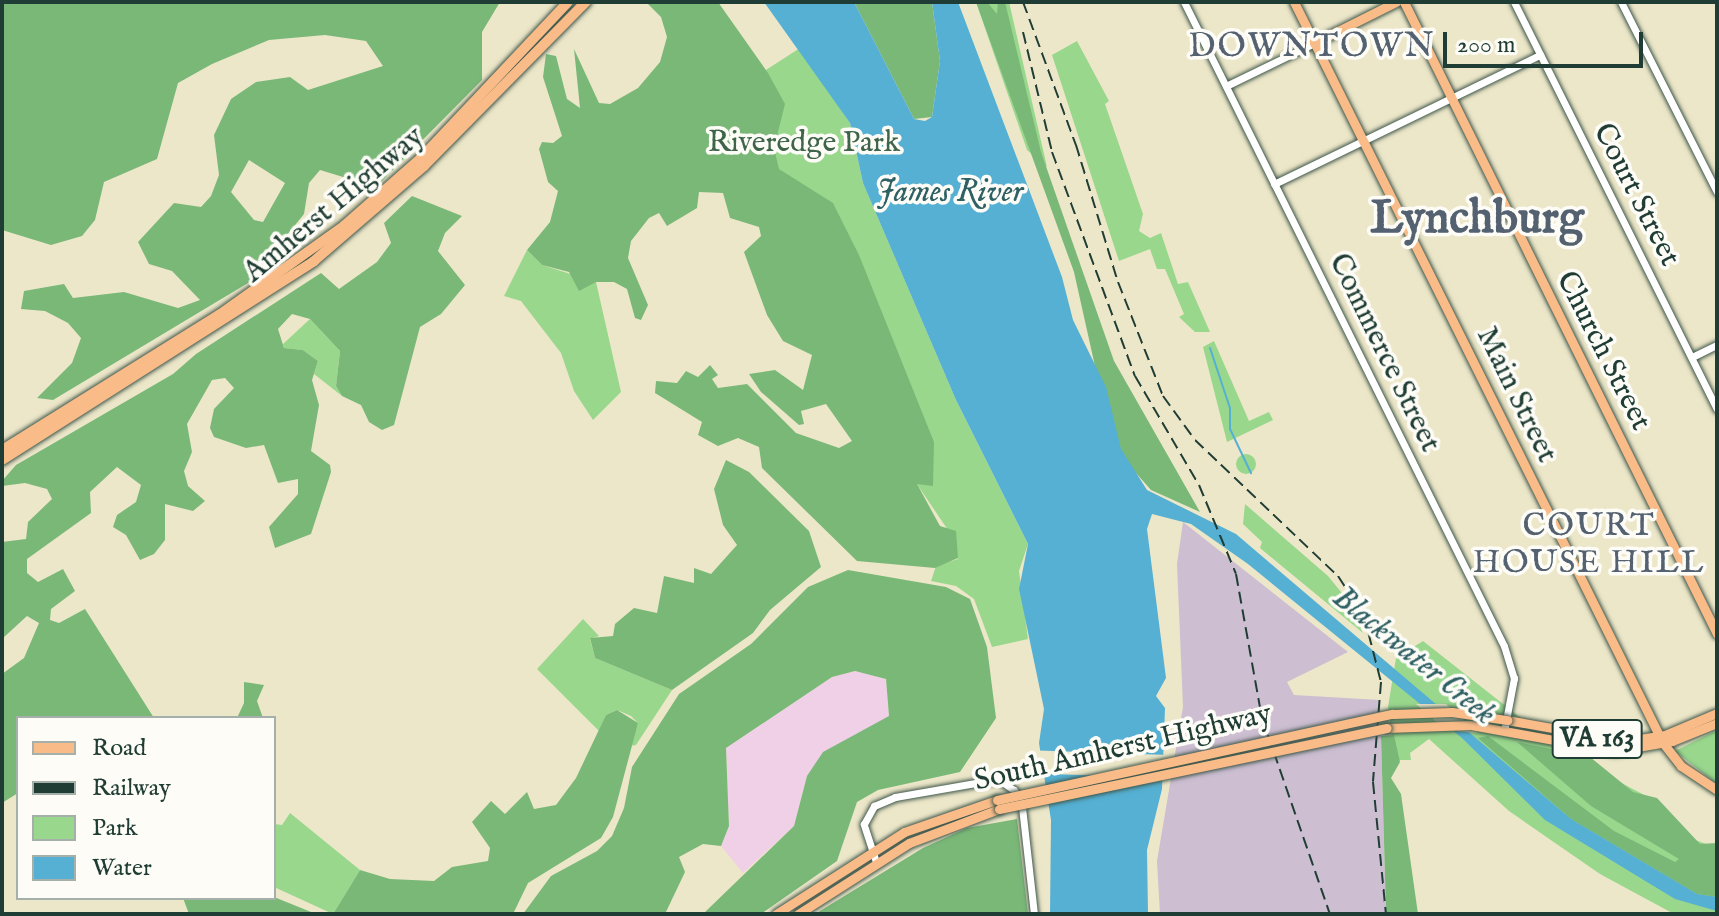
<!DOCTYPE html>
<html>
<head>
<meta charset="utf-8">
<style>
  body { margin:0 }
  #map { position:relative; width:1719px; height:916px; overflow:hidden; background:#ede7c9; font-family:"IM FELL English",serif }
  div>[style] { position:absolute }
  [style*='--x'] { left:calc(var(--x)*1px); top:calc(var(--y)*1px); width:calc(var(--w)*1px); rotate:calc(var(--a)*1deg) }
  .built>* { inset:0; background:#efd0e6 }
  .industrial>* { inset:0; background:#cdbed2 }
  .green>* { inset:0; background:#99d78d }
  .round { border-radius:50% }
  .forest>* { inset:0; background:#7ab878 }
  .water>* { inset:0; background:#55b0d3 }
  .pier>* { inset:0; background:#ede7c9; transform-origin:0 0 }
  .stream>* { height:2px; margin:-1px; padding:0 1px; transform-origin:1px; border-radius:1px; background:#55b0d3 }
  .roads { filter:drop-shadow(0 0 2px #3e564a) drop-shadow(0 0 2px #3e564a) }
  .minor>* { height:7px; margin:-3.5px; padding:0 3.5px; transform-origin:3.5px; border-radius:3.5px; background:#fff }
  .major>* { height:9px; margin:-4.5px; padding:0 4.5px; transform-origin:4.5px; border-radius:4.5px; background:#f9bc89 }
  .highway>* { height:10px; margin:-5px; padding:0 5px; transform-origin:5px; border-radius:5px; background:#f9bc89 }
  .rail>* { height:2px; margin-top:-1px; transform-origin:0; background:repeating-linear-gradient(90deg,#1f3d34 0 12px,transparent 0 18px) }
  .bridges { filter:drop-shadow(0 0 2px #3e564a) drop-shadow(0 0 2px #3e564a) }
  .major-bridge>* { height:9px; margin:-4.5px; padding:0 4.5px; transform-origin:4.5px; border-radius:4.5px; background:#f9bc89 }
  span { translate:-50% -50%; white-space:nowrap; text-align:center; line-height:1.15; -webkit-text-stroke:7px #fdfcf7; paint-order:stroke }
  .shield-label span { padding:2px 6px; background:#fdfcf7; border:2px solid; border-radius:6px; -webkit-text-stroke-width:0 }
  .shield-label { font-size:28px; color:#1f3d34; font-weight:700 }
  .park-label { font-size:30px; color:#3e644a }
  .street-label { font-size:30px; color:#1f3d34 }
  .water-label { font-size:32px; color:#2f6064; font-style:italic }
  .neighbourhood-label { font-size:32px; color:#546170; letter-spacing:2px }
  .quarter-label { font-size:34px; color:#546170; letter-spacing:2px }
  .town-label { font-size:46px; color:#546170; font-weight:700 }
  .frame { position:absolute; inset:0; border:4px solid #1f3d34; pointer-events:none }
  .legend { position:absolute; left:16px; top:716px; width:260px; height:184px; box-sizing:border-box; background:#fdfcf7; border:2px solid #a4b0a9; margin:0; padding:10px 14px; list-style:none; font-size:24px; color:#1f3d34 }
  .legend li { display:flex; align-items:center; gap:16px; height:40px }
  .legend b { width:40px; border:2px solid #a4b0a9 }
  .scale { position:absolute; left:1443px; top:32px; width:200px; height:36px; box-sizing:border-box; border:4px solid #1f3d34; border-top:0; padding-left:10px; font-size:24px; line-height:28px; white-space:nowrap; color:#1f3d34; -webkit-text-stroke:6px #fdfcf7; paint-order:stroke }
</style>
</head>
<body>
<div id="map">
  <div class="built">
    <div style="clip-path:polygon(855px 671px,886px 679px,889px 716px,807px 776px,794px 826px,743px 873px,721px 846px,729px 826px,726px 748px,832px 677px)"></div>
  </div>
  <div class="industrial">
    <div style="clip-path:polygon(1183px 522px,1348px 652px,1287px 682px,1294px 695px,1380px 700px,1386px 914px,1160px 914px,1157px 861px,1183px 707px,1177px 564px)"></div>
  </div>
  <div class="green">
    <div style="clip-path:polygon(976px 2px,1009px 2px,1047px 167px,1027px 150px)"></div>
    <div style="clip-path:polygon(1077px 41px,1109px 101px,1105px 104px,1143px 214px,1139px 231px,1150px 238px,1161px 233px,1178px 284px,1188px 282px,1210px 332px,1195px 332px,1179px 317px,1184px 314px,1165px 269px,1157px 269px,1150px 249px,1119px 261px,1052px 55px)"></div>
    <div style="clip-path:polygon(800px 48px,850px 123px,863px 183px,956px 400px,1028px 544px,1019px 571px,1028px 639px,992px 647px,974px 599px,956px 586px,931px 581px,936px 566px,958px 559px,954px 539px,902px 462px,727px 95px)"></div>
    <div style="clip-path:polygon(527px 250px,542px 265px,596px 282px,621px 392px,593px 420px,574px 391px,561px 353px,521px 301px,504px 296px)"></div>
    <div style="clip-path:polygon(310px 319px,340px 351px,336px 386px,342px 396px,314px 374px,318px 361px,303px 350px,284px 348px,283px 344px)"></div>
    <div style="clip-path:polygon(1214px 341px,1249px 421px,1269px 412px,1273px 420px,1227px 442px,1203px 347px)"></div>
    <div class="round" style="left:1236px;top:454px;width:20px;height:20px"></div>
    <div style="clip-path:polygon(1245px 504px,1328px 576px,1346px 598px,1363px 633px,1260px 548px,1262px 542px,1243px 524px)"></div>
    <div style="clip-path:polygon(583px 619px,599px 636px,590px 639px,595px 658px,672px 690px,636px 745px,630px 746px,638px 723px,631px 716px,617px 710px,606px 715px,599px 731px,537px 669px)"></div>
    <div style="clip-path:polygon(1423px 641px,1568px 755px,1650px 798px,1671px 831px,1717px 848px,1717px 914px,1674px 914px,1600px 874px,1509px 811px,1429px 739px,1410px 753px,1411px 760px,1395px 760px,1388px 707px,1396px 658px)"></div>
    <div style="clip-path:polygon(1717px 730px,1717px 784px,1675px 751px)"></div>
    <div style="clip-path:polygon(290px 813px,360px 870px,333px 914px,274px 887px,274px 824px,282px 825px)"></div>
  </div>
  <div class="forest">
    <div style="clip-path:polygon(evenodd,2px 2px,500px 2px,482px 32px,482px 80px,376px 187px,320px 170px,309px 183px,304px 214px,248px 283px,53px 400px,37px 398px,72px 363px,81px 338px,68px 323px,45px 311px,21px 309px,24px 291px,64px 284px,73px 298px,124px 292px,178px 308px,200px 300px,172px 271px,149px 264px,138px 242px,174px 203px,201px 207px,211px 196px,219px 175px,214px 135px,231px 99px,256px 82px,290px 77px,308px 90px,383px 66px,366px 41px,325px 35px,269px 40px,212px 64px,178px 83px,157px 159px,104px 182px,95px 220px,82px 236px,51px 245px,2px 230px,2px 2px,249px 160px,285px 183px,263px 222px,254px 220px,231px 192px,249px 160px)"></div>
    <div style="clip-path:polygon(646px 2px,718px 2px,768px 73px,785px 104px,774px 148px,779px 169px,833px 203px,859px 255px,934px 442px,933px 486px,917px 484px,940px 526px,956px 531px,958px 558px,935px 568px,857px 561px,762px 468px,759px 447px,738px 438px,718px 446px,698px 435px,702px 422px,655px 393px,656px 381px,677px 383px,686px 371px,698px 377px,710px 365px,718px 375px,712px 379px,718px 388px,747px 384px,796px 433px,839px 448px,852px 441px,826px 404px,801px 411px,804px 424px,799px 425px,761px 392px,749px 374px,775px 370px,803px 390px,812px 355px,783px 341px,767px 315px,744px 252px,761px 236px,759px 227px,730px 218px,723px 193px,699px 192px,697px 208px,667px 226px,659px 213px,649px 218px,631px 241px,628px 258px,648px 305px,641px 320px,635px 318px,627px 289px,614px 282px,596px 282px,579px 291px,569px 272px,542px 265px,527px 250px,550px 222px,558px 191px,548px 182px,539px 149px,542px 142px,553px 143px,562px 136px,543px 77px,546px 54px,556px 56px,567px 99px,580px 108px,574px 49px,599px 103px,610px 104px,638px 88px,660px 62px,667px 37px,661px 17px)"></div>
    <div style="clip-path:polygon(854px 2px,932px 2px,940px 61px,932px 117px,914px 119px)"></div>
    <div style="clip-path:polygon(976px 2px,987px 2px,997px 14px,998px 2px,1005px 2px,1041px 152px,1114px 361px,1200px 512px,1151px 490px,1113px 447px,1074px 272px)"></div>
    <div style="clip-path:polygon(412px 196px,462px 216px,445px 233px,438px 251px,465px 285px,441px 314px,420px 327px,394px 425px,382px 430px,369px 422px,361px 405px,342px 396px,336px 386px,340px 351px,310px 319px,292px 314px,278px 329px,284px 348px,303px 350px,318px 361px,312px 380px,319px 405px,311px 451px,330px 465px,331px 472px,311px 534px,275px 548px,269px 527px,298px 494px,298px 479px,278px 483px,264px 445px,246px 448px,214px 437px,210px 428px,214px 409px,234px 388px,225px 378px,212px 380px,187px 424px,192px 452px,184px 471px,188px 486px,205px 501px,193px 511px,165px 504px,165px 540px,154px 554px,140px 560px,126px 535px,113px 527px,117px 515px,136px 502px,141px 485px,117px 467px,90px 492px,91px 513px,27px 559px,27px 573px,38px 582px,63px 569px,75px 591px,51px 609px,50px 620px,59px 623px,85px 609px,154px 718px,18px 718px,18px 793px,2px 803px,2px 674px,24px 658px,39px 623px,27px 616px,3px 638px,2px 542px,26px 539px,28px 522px,52px 499px,47px 489px,25px 483px,2px 486px,2px 481px,16px 465px,173px 374px,196px 354px,321px 273px,339px 289px,377px 262px,391px 243px,384px 223px)"></div>
    <div style="clip-path:polygon(726px 460px,749px 472px,809px 531px,821px 567px,770px 610px,753px 633px,672px 690px,595px 658px,590px 638px,613px 636px,615px 624px,634px 608px,657px 613px,664px 576px,694px 583px,694px 568px,711px 574px,737px 545px,723px 525px,714px 489px)"></div>
    <div style="clip-path:polygon(848px 570px,946px 587px,970px 599px,987px 647px,996px 718px,960px 772px,878px 790px,857px 802px,837px 861px,761px 914px,703px 914px,794px 826px,807px 776px,823px 752px,889px 716px,886px 679px,855px 671px,832px 677px,726px 748px,729px 826px,721px 846px,703px 844px,679px 857px,685px 872px,665px 914px,523px 914px,551px 876px,597px 851px,612px 836px,624px 808px,632px 767px,679px 694px,751px 644px,808px 587px)"></div>
    <div style="clip-path:polygon(244px 682px,264px 685px,257px 701px,263px 718px,237px 718px,244px 703px)"></div>
    <div style="clip-path:polygon(617px 710px,638px 723px,613px 817px,601px 838px,528px 883px,513px 914px,333px 914px,360px 870px,390px 879px,434px 881px,452px 867px,488px 861px,490px 848px,472px 822px,491px 801px,505px 814px,527px 792px,534px 809px,556px 805px,576px 778px,606px 715px)"></div>
    <div style="clip-path:polygon(1394px 735px,1400px 762px,1391px 778px,1401px 794px,1418px 914px,1386px 912px,1381px 736px)"></div>
    <div style="clip-path:polygon(1488px 736px,1614px 831px,1675px 862px,1679px 859px,1591px 806px,1517px 742px,1590px 757px,1633px 792px,1657px 798px,1700px 844px,1717px 843px,1717px 897px,1697px 894px,1571px 819px,1478px 738px)"></div>
    <div style="clip-path:polygon(1017px 819px,1028px 914px,815px 914px,923px 848px,967px 828px)"></div>
    <div style="clip-path:polygon(274px 897px,316px 914px,189px 914px,183px 898px)"></div>
  </div>
  <div class="water">
    <div style="clip-path:polygon(764px 2px,854px 2px,914px 119px,925px 121px,932px 117px,940px 61px,932px 2px,958px 2px,1062px 277px,1073px 320px,1106px 387px,1121px 449px,1147px 490px,1236px 534px,1571px 819px,1697px 894px,1717px 897px,1717px 911px,1675px 899px,1545px 820px,1462px 738px,1248px 564px,1191px 524px,1152px 514px,1147px 529px,1166px 678px,1156px 696px,1165px 708px,1162px 789px,1147px 850px,1148px 914px,1050px 914px,1051px 820px,1039px 743px,1044px 709px,1019px 589px,1028px 544px,956px 400px,863px 183px,850px 123px)"></div>
  </div>
  <div class="pier">
    <div style="clip-path:polygon(1416px 704px,1446px 704px,1478px 733px,1446px 730px)"></div>
    <div style="left:1168px;top:755px;width:23px;height:130px;rotate:92deg"></div>
  </div>
  <div class="stream">
    <div style="--x:1210;--y:348;--w:63;--a:71.6"></div>
    <div style="--x:1230;--y:408;--w:21;--a:90"></div>
    <div style="--x:1230;--y:429;--w:49;--a:64.5"></div>
  </div>
  <div class="roads">
    <div class="minor">
      <div style="--x:1184;--y:2;--w:719;--a:63.58"></div>
      <div style="--x:1504;--y:646;--w:34;--a:73"></div>
      <div style="--x:1514;--y:678;--w:54;--a:100.7"></div>
      <div style="--x:1514;--y:2;--w:455;--a:63.5"></div>
      <div style="--x:1621;--y:2;--w:213;--a:63.2"></div>
      <div style="--x:1226;--y:86;--w:98;--a:-26"></div>
      <div style="--x:1274;--y:184;--w:296;--a:-25.9"></div>
      <div style="--x:1692;--y:357;--w:28;--a:-26"></div>
      <div style="--x:876;--y:862;--w:40;--a:-108"></div>
      <div style="--x:864;--y:824;--w:21;--a:-61"></div>
      <div style="--x:874;--y:806;--w:23;--a:-23"></div>
      <div style="--x:895;--y:797;--w:105;--a:-9.9"></div>
      <div style="--x:998;--y:779;--w:19;--a:35"></div>
      <div style="--x:1014;--y:790;--w:19;--a:65"></div>
      <div style="--x:1022;--y:807;--w:108;--a:83.6"></div>
    </div>
    <div class="major">
      <div style="--x:1294;--y:2;--w:828;--a:63.53"></div>
      <div style="--x:1663;--y:743;--w:29;--a:52"></div>
      <div style="--x:1681;--y:766;--w:43;--a:33.7"></div>
      <div style="--x:1404;--y:2;--w:705;--a:63.65"></div>
      <div style="--x:1314;--y:43;--w:92;--a:-26.6"></div>
      <div style="--x:1507;--y:720;--w:120;--a:10.1"></div>
      <div style="--x:1625;--y:741;--w:40;--a:-8.5"></div>
      <div style="--x:1665;--y:735;--w:56;--a:-22.9"></div>
      <div style="--x:1387;--y:728;--w:84;--a:-2"></div>
      <div style="--x:1471;--y:725;--w:145;--a:10.3"></div>
      <div style="--x:1614;--y:751;--w:59;--a:-9.8"></div>
      <div style="--x:1672;--y:741;--w:48;--a:-21.8"></div>
      <div style="--x:776;--y:914;--w:152;--a:-32.6"></div>
      <div style="--x:904;--y:832;--w:98;--a:-19"></div>
      <div style="--x:798;--y:914;--w:132;--a:-32.6"></div>
      <div style="--x:909;--y:843;--w:96;--a:-20.7"></div>
    </div>
    <div class="highway">
      <div style="--x:2;--y:450;--w:256;--a:-31.9"></div>
      <div style="--x:219;--y:315;--w:155;--a:-35.5"></div>
      <div style="--x:345;--y:225;--w:101;--a:-41.4"></div>
      <div style="--x:421;--y:158;--w:214;--a:-46.7"></div>
      <div style="--x:2;--y:460;--w:370;--a:-32.5"></div>
      <div style="--x:314;--y:261;--w:145;--a:-40.8"></div>
      <div style="--x:424;--y:166;--w:231;--a:-45.4"></div>
    </div>
  </div>
  <div class="rail">
    <div style="--x:1023;--y:2;--w:153;--a:69.7"></div>
    <div style="--x:1076;--y:145;--w:143;--a:73"></div>
    <div style="--x:1118;--y:282;--w:123;--a:68.5"></div>
    <div style="--x:1163;--y:396;--w:54;--a:54"></div>
    <div style="--x:1195;--y:440;--w:197;--a:43.6"></div>
    <div style="--x:1338;--y:576;--w:48;--a:57"></div>
    <div style="--x:1364;--y:616;--w:68;--a:75.6"></div>
    <div style="--x:1381;--y:682;--w:100;--a:94.6"></div>
    <div style="--x:1373;--y:782;--w:133;--a:84.4"></div>
    <div style="--x:1023;--y:32;--w:123;--a:76.4"></div>
    <div style="--x:1052;--y:152;--w:239;--a:69.7"></div>
    <div style="--x:1135;--y:376;--w:126;--a:59.6"></div>
    <div style="--x:1199;--y:485;--w:96;--a:67.4"></div>
    <div style="--x:1236;--y:574;--w:146;--a:79.8"></div>
    <div style="--x:1262;--y:718;--w:207;--a:70.9"></div>
  </div>
  <div class="bridges">
    <div class="major-bridge">
      <div style="--x:997;--y:800;--w:405;--a:-12.3"></div>
      <div style="--x:1393;--y:714;--w:59;--a:-1.9"></div>
      <div style="--x:1452;--y:712;--w:56;--a:8.3"></div>
      <div style="--x:999;--y:809;--w:396;--a:-11.8"></div>
    </div>
  </div>
  <div class="shield-label">
    <span style="left:1597px;top:739px">VA 163</span>
  </div>
  <div class="park-label">
    <span style="left:804px;top:143px">Riveredge Park</span>
  </div>
  <div class="street-label">
    <span style="left:1636px;top:195px;rotate:63deg">Court Street</span>
    <span style="left:334px;top:205px;rotate:-40deg">Amherst Highway</span>
    <span style="left:1603px;top:351px;rotate:63deg">Church Street</span>
    <span style="left:1384px;top:353px;rotate:64deg">Commerce Street</span>
    <span style="left:1516px;top:395px;rotate:64deg">Main Street</span>
    <span style="left:1123px;top:748px;rotate:-13deg">South Amherst Highway</span>
  </div>
  <div class="water-label">
    <span style="left:950px;top:193px">James River</span>
    <span style="left:1413px;top:657px;rotate:39deg">Blackwater Creek</span>
  </div>
  <div class="neighbourhood-label">
    <span style="left:1589px;top:546px">COURT<br>HOUSE HILL</span>
  </div>
  <div class="quarter-label">
    <span style="left:1312px;top:47px">DOWNTOWN</span>
  </div>
  <div class="town-label">
    <span style="left:1477px;top:220px">Lynchburg</span>
  </div>
  <div class="frame"></div>
  <ul class="legend">
  <li><b style="height:10px;background:#f9bc89"></b>Road</li>
  <li><b style="height:10px;background:#1f3d34"></b>Railway</li>
  <li><b style="height:22px;background:#99d78d"></b>Park</li>
  <li><b style="height:22px;background:#55b0d3"></b>Water</li>
  </ul>
  <div class="scale">200 m</div>
</div>
</body>
</html>
